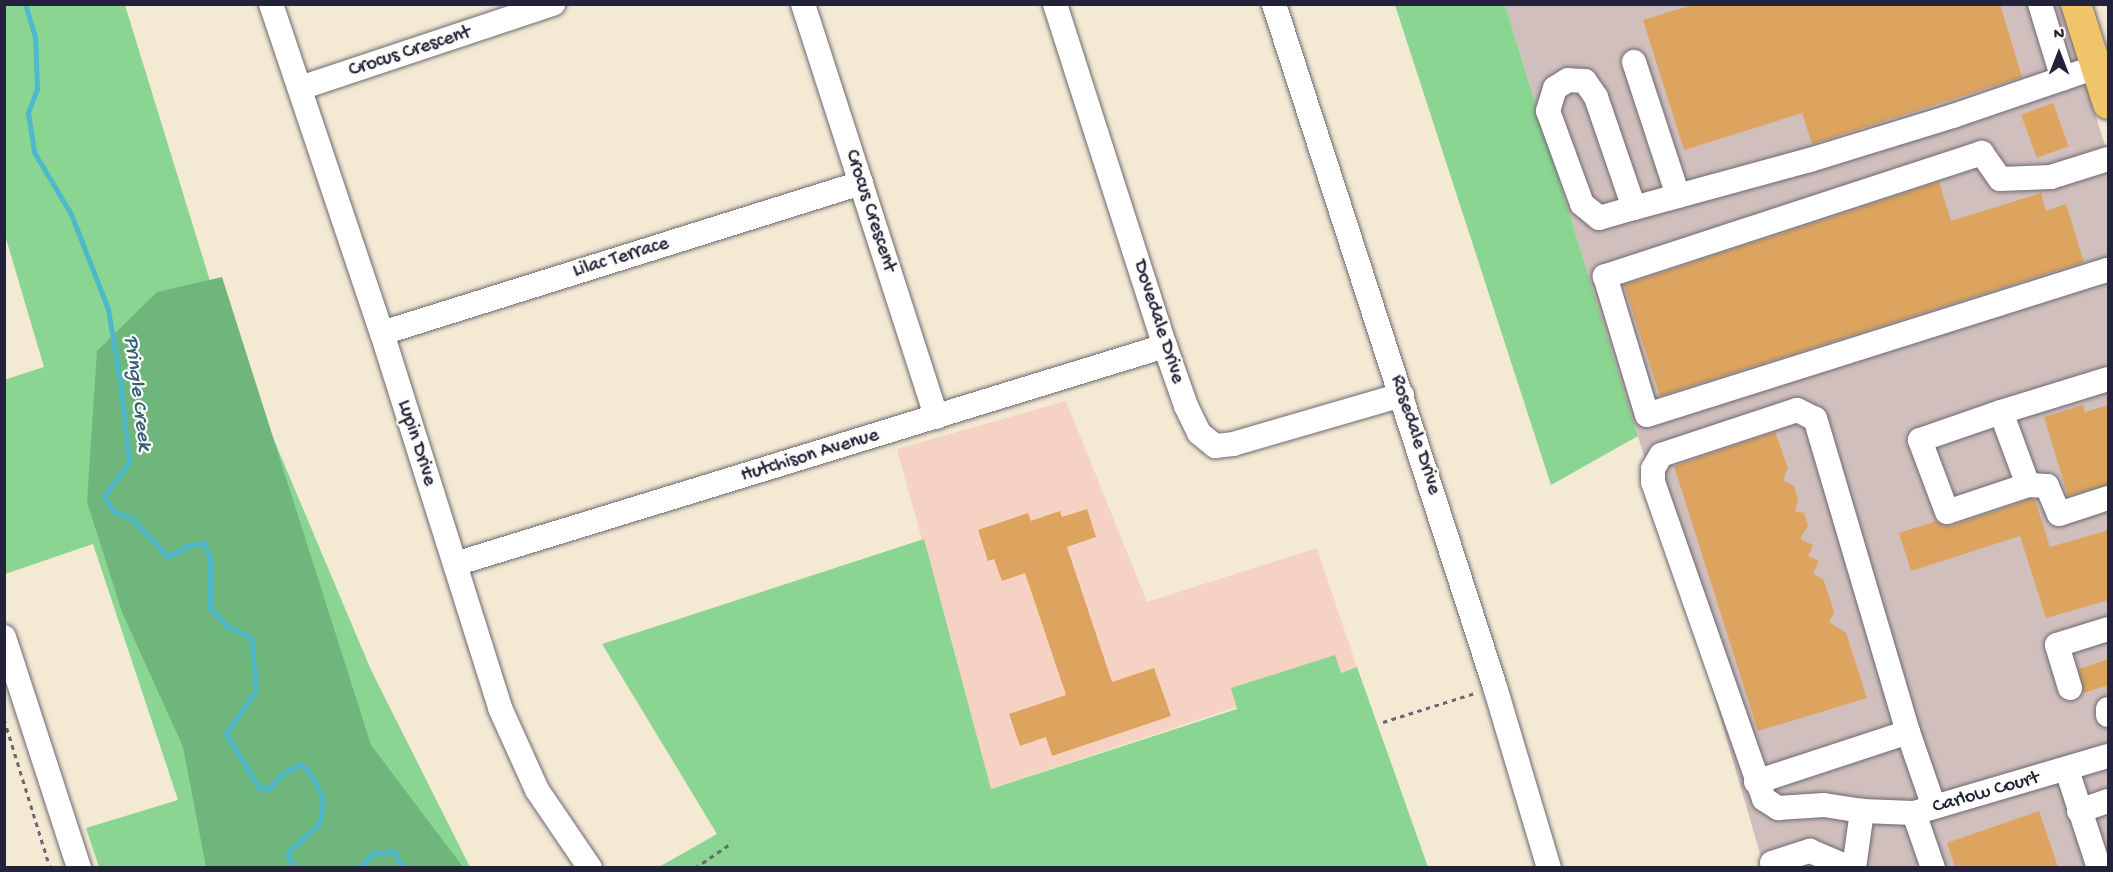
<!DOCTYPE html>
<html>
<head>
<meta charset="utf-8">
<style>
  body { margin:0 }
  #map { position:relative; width:2113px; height:872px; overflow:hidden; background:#f4e9d3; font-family:"Gochi Hand",sans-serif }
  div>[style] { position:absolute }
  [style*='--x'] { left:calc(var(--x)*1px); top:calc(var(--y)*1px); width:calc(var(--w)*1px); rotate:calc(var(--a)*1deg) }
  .built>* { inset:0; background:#f5d2c3 }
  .industrial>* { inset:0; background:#d1bfbd }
  .green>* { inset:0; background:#8ad592 }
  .forest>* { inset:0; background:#6fb67c }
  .stream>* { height:5px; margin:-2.5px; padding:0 2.5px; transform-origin:2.5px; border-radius:2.5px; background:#4eb9cb }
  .building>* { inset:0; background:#dca45f; transform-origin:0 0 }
  .path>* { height:3px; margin-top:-1.5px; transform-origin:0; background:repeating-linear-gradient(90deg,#6c6870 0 4.5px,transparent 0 9px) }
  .roads { filter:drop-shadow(0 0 2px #6c6870) drop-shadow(0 0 2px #6c6870) }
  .minor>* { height:24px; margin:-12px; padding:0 12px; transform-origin:12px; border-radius:12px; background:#fff }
  .major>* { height:30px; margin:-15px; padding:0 15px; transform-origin:15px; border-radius:15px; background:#f0c469 }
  span { translate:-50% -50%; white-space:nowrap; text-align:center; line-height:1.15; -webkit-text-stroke:4.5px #fdfcf7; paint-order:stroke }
  .street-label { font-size:20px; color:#22223b }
  .water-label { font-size:21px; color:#345e75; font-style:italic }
  .frame { position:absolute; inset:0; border:6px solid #22223b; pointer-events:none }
  .north { position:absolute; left:2029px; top:24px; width:60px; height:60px; -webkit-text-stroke:4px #fdfcf7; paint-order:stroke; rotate:0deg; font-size:16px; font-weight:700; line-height:24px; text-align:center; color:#22223b }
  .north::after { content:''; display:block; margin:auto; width:21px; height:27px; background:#22223b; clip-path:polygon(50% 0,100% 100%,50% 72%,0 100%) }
</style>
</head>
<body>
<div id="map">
  <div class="built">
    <div style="clip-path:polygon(1066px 401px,1147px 602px,1317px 548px,1357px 667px,990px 789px,897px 449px)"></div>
  </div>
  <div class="industrial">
    <div style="clip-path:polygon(1505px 5px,2061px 5px,2108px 155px,2108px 867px,1764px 867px,1638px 436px)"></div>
  </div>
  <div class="green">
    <div style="clip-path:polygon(5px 5px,125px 5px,218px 307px,371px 670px,470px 867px,99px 867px,86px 828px,178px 800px,93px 544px,5px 574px,4px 380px,44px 367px,5px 235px)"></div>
    <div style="clip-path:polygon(1395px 5px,1505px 5px,1638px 436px,1551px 485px)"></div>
    <div style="clip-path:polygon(924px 539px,991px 789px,1237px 709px,1231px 688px,1335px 655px,1341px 673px,1357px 667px,1428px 867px,659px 867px,717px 834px,602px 644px)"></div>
  </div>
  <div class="forest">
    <div style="clip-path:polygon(222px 277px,371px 745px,463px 867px,206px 867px,183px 747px,122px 612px,87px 502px,97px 351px,157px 292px)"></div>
  </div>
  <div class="stream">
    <div style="--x:25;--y:4;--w:34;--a:73"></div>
    <div style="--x:35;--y:36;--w:53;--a:87.8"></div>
    <div style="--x:37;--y:89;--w:26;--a:111"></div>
    <div style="--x:28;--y:113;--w:39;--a:81"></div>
    <div style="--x:34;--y:152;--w:72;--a:59.2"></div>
    <div style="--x:71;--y:214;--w:102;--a:68.7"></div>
    <div style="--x:108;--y:309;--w:81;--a:80.8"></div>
    <div style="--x:121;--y:389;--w:74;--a:83.8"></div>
    <div style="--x:129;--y:463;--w:41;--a:127.1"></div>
    <div style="--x:104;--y:496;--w:17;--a:59"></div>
    <div style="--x:113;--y:511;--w:22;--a:22"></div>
    <div style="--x:133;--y:519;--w:52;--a:47.4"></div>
    <div style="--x:168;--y:557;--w:22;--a:-30"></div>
    <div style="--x:187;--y:546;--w:17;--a:-10"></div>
    <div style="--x:204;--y:543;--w:16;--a:68"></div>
    <div style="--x:210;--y:558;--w:50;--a:90"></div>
    <div style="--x:210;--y:608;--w:25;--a:47"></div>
    <div style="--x:227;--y:626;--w:26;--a:25"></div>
    <div style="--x:251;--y:637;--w:52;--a:84.5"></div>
    <div style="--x:256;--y:689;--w:54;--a:123.7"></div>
    <div style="--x:226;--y:734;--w:63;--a:58.6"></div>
    <div style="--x:259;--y:788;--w:11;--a:0"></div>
    <div style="--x:270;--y:788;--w:17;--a:-50"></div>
    <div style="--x:281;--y:775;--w:22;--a:-30"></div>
    <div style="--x:300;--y:764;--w:11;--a:38"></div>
    <div style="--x:309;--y:771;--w:31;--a:63"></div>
    <div style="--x:323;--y:799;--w:25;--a:99"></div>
    <div style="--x:319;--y:824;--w:43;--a:137.8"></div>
    <div style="--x:287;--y:853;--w:17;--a:65"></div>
    <div style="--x:360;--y:868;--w:18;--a:-49"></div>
    <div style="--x:372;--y:854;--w:22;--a:-8"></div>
    <div style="--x:394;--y:851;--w:19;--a:62"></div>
  </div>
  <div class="building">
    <div style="clip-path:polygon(1695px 4px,2000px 4px,2022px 77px,1812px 144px,1802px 113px,1684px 150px,1643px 20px)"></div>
    <div style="left:2053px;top:103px;width:46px;height:34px;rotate:70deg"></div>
    <div style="clip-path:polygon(1939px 182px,1951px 221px,2041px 193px,2046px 211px,2066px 204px,2084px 262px,1660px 396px,1624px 285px)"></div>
    <div style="clip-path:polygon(2083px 405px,2085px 412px,2109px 405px,2109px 484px,2068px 496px,2044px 417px)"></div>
    <div style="clip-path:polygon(1775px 432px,1788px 468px,1783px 480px,1794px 486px,1798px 500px,1795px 511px,1804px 513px,1808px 526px,1800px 539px,1813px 545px,1808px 556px,1819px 561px,1813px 574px,1823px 579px,1832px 605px,1834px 613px,1829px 622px,1846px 633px,1867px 698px,1758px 731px,1674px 466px)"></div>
    <div style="clip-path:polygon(2030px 499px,2035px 500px,2050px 547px,2109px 530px,2109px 600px,2046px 618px,2020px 536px,1911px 571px,1899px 533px,1936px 521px,1944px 526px,1952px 526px)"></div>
    <div style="clip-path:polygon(1087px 509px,1096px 537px,1067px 547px,1112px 682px,1154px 668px,1171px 716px,1052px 756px,1046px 737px,1020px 746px,1009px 714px,1066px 695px,1025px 573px,1002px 581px,994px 559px,988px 561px,978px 530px,1028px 513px,1031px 521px,1060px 511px,1062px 517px)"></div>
    <div style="clip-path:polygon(2109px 659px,2109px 685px,2083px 693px,2079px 669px)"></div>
    <div style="clip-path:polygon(2039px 811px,2058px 867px,1955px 867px,1947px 843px)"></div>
  </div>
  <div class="path">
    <div style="--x:4;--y:719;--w:156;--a:72.8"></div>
    <div style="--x:1383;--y:722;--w:96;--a:-17.5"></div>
    <div style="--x:695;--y:868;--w:42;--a:-34.4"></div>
  </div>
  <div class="roads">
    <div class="minor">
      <div style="--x:271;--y:4;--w:347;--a:71.4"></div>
      <div style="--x:382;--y:333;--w:393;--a:72.5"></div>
      <div style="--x:500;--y:708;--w:90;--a:65.7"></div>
      <div style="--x:537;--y:790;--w:94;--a:55.8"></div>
      <div style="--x:803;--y:4;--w:434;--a:72.1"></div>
      <div style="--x:1055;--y:4;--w:359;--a:72.2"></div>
      <div style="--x:1165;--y:346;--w:64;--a:70.7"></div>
      <div style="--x:1186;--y:406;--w:30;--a:64"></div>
      <div style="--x:1199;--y:433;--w:21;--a:39"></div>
      <div style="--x:1215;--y:446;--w:18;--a:-6"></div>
      <div style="--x:1233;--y:444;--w:176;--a:-16.2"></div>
      <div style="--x:1274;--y:4;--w:718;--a:72.07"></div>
      <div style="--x:1495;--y:687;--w:189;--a:73.4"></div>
      <div style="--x:2040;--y:4;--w:78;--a:73"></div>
      <div style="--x:1634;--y:62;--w:141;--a:71.8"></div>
      <div style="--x:300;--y:88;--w:267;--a:-18.4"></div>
      <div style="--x:2108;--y:159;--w:60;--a:162.5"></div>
      <div style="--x:2051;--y:177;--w:51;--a:177.8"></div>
      <div style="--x:2000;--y:179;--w:32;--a:-125"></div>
      <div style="--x:1982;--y:153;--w:397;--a:161.9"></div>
      <div style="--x:1605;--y:276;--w:145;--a:73.2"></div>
      <div style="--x:1647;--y:415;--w:483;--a:-17.5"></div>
      <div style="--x:1634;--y:208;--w:117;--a:-108.9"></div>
      <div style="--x:1596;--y:97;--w:19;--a:-125"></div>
      <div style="--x:1585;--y:81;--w:17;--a:-177"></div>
      <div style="--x:1568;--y:80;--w:15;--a:148"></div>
      <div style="--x:1555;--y:88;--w:24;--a:107"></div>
      <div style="--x:1548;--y:111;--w:99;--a:69.9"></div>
      <div style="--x:1582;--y:204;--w:22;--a:39"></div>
      <div style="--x:1599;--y:218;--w:36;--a:-16"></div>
      <div style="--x:1634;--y:208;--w:182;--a:-15.3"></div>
      <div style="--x:1810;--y:160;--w:150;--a:-17.1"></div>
      <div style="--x:1953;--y:116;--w:151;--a:-18.9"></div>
      <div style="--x:382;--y:333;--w:502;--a:-17.39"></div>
      <div style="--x:2001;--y:412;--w:78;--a:69.7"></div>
      <div style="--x:2028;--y:485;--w:85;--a:161.6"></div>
      <div style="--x:1947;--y:512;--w:77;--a:-110.6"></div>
      <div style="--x:1920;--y:440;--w:86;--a:-19.1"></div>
      <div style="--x:2001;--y:412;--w:112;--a:-17.1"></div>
      <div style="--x:2028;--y:485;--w:19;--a:3"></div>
      <div style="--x:2047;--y:486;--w:30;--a:67"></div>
      <div style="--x:2059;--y:514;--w:52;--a:-18.1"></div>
      <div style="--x:455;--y:564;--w:743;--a:-17.07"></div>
      <div style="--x:4;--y:637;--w:243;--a:72"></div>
      <div style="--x:2070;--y:688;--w:45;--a:-106.8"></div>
      <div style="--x:2057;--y:645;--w:53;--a:-17.4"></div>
      <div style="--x:2108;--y:709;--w:6;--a:90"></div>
      <div style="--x:1908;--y:732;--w:327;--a:-106.5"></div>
      <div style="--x:1815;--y:419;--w:20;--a:-153"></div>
      <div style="--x:1797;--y:410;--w:143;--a:161.7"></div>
      <div style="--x:1661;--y:455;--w:16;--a:120"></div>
      <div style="--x:1653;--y:469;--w:13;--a:90"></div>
      <div style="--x:1653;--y:482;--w:336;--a:70.7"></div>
      <div style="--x:1764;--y:799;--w:17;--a:33"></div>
      <div style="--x:1778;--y:808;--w:46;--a:-3.7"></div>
      <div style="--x:1824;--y:805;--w:38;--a:9"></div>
      <div style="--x:1862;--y:811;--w:52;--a:2.2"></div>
      <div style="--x:1914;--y:813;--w:202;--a:-16.4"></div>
      <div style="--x:2067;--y:770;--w:103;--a:71.9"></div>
      <div style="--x:1756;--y:782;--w:160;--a:-18.2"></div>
      <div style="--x:1908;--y:732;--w:79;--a:70.9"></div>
      <div style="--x:2079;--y:811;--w:31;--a:-19"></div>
      <div style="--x:1914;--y:813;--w:58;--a:70.9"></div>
      <div style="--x:1772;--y:863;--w:40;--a:-18"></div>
      <div style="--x:1810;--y:851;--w:43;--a:23"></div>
      <div style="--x:1854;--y:868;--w:58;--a:-82"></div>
    </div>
    <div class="major">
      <div style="--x:2076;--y:4;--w:105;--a:72.3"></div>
    </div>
  </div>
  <div class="street-label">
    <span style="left:410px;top:52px;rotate:-18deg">Crocus Crescent</span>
    <span style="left:870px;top:211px;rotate:72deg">Crocus Crescent</span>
    <span style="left:621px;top:258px;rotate:-17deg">Lilac Terrace</span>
    <span style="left:1158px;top:322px;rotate:72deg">Dovedale Drive</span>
    <span style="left:1415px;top:435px;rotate:72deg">Rosedale Drive</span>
    <span style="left:416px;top:443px;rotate:72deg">Lupin Drive</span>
    <span style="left:810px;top:456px;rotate:-17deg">Hutchison Avenue</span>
    <span style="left:1986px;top:793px;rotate:-16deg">Carlow Court</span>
  </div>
  <div class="water-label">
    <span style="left:136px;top:393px;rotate:83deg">Pringle Creek</span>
  </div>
  <div class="frame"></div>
  <div class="north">N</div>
</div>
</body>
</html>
